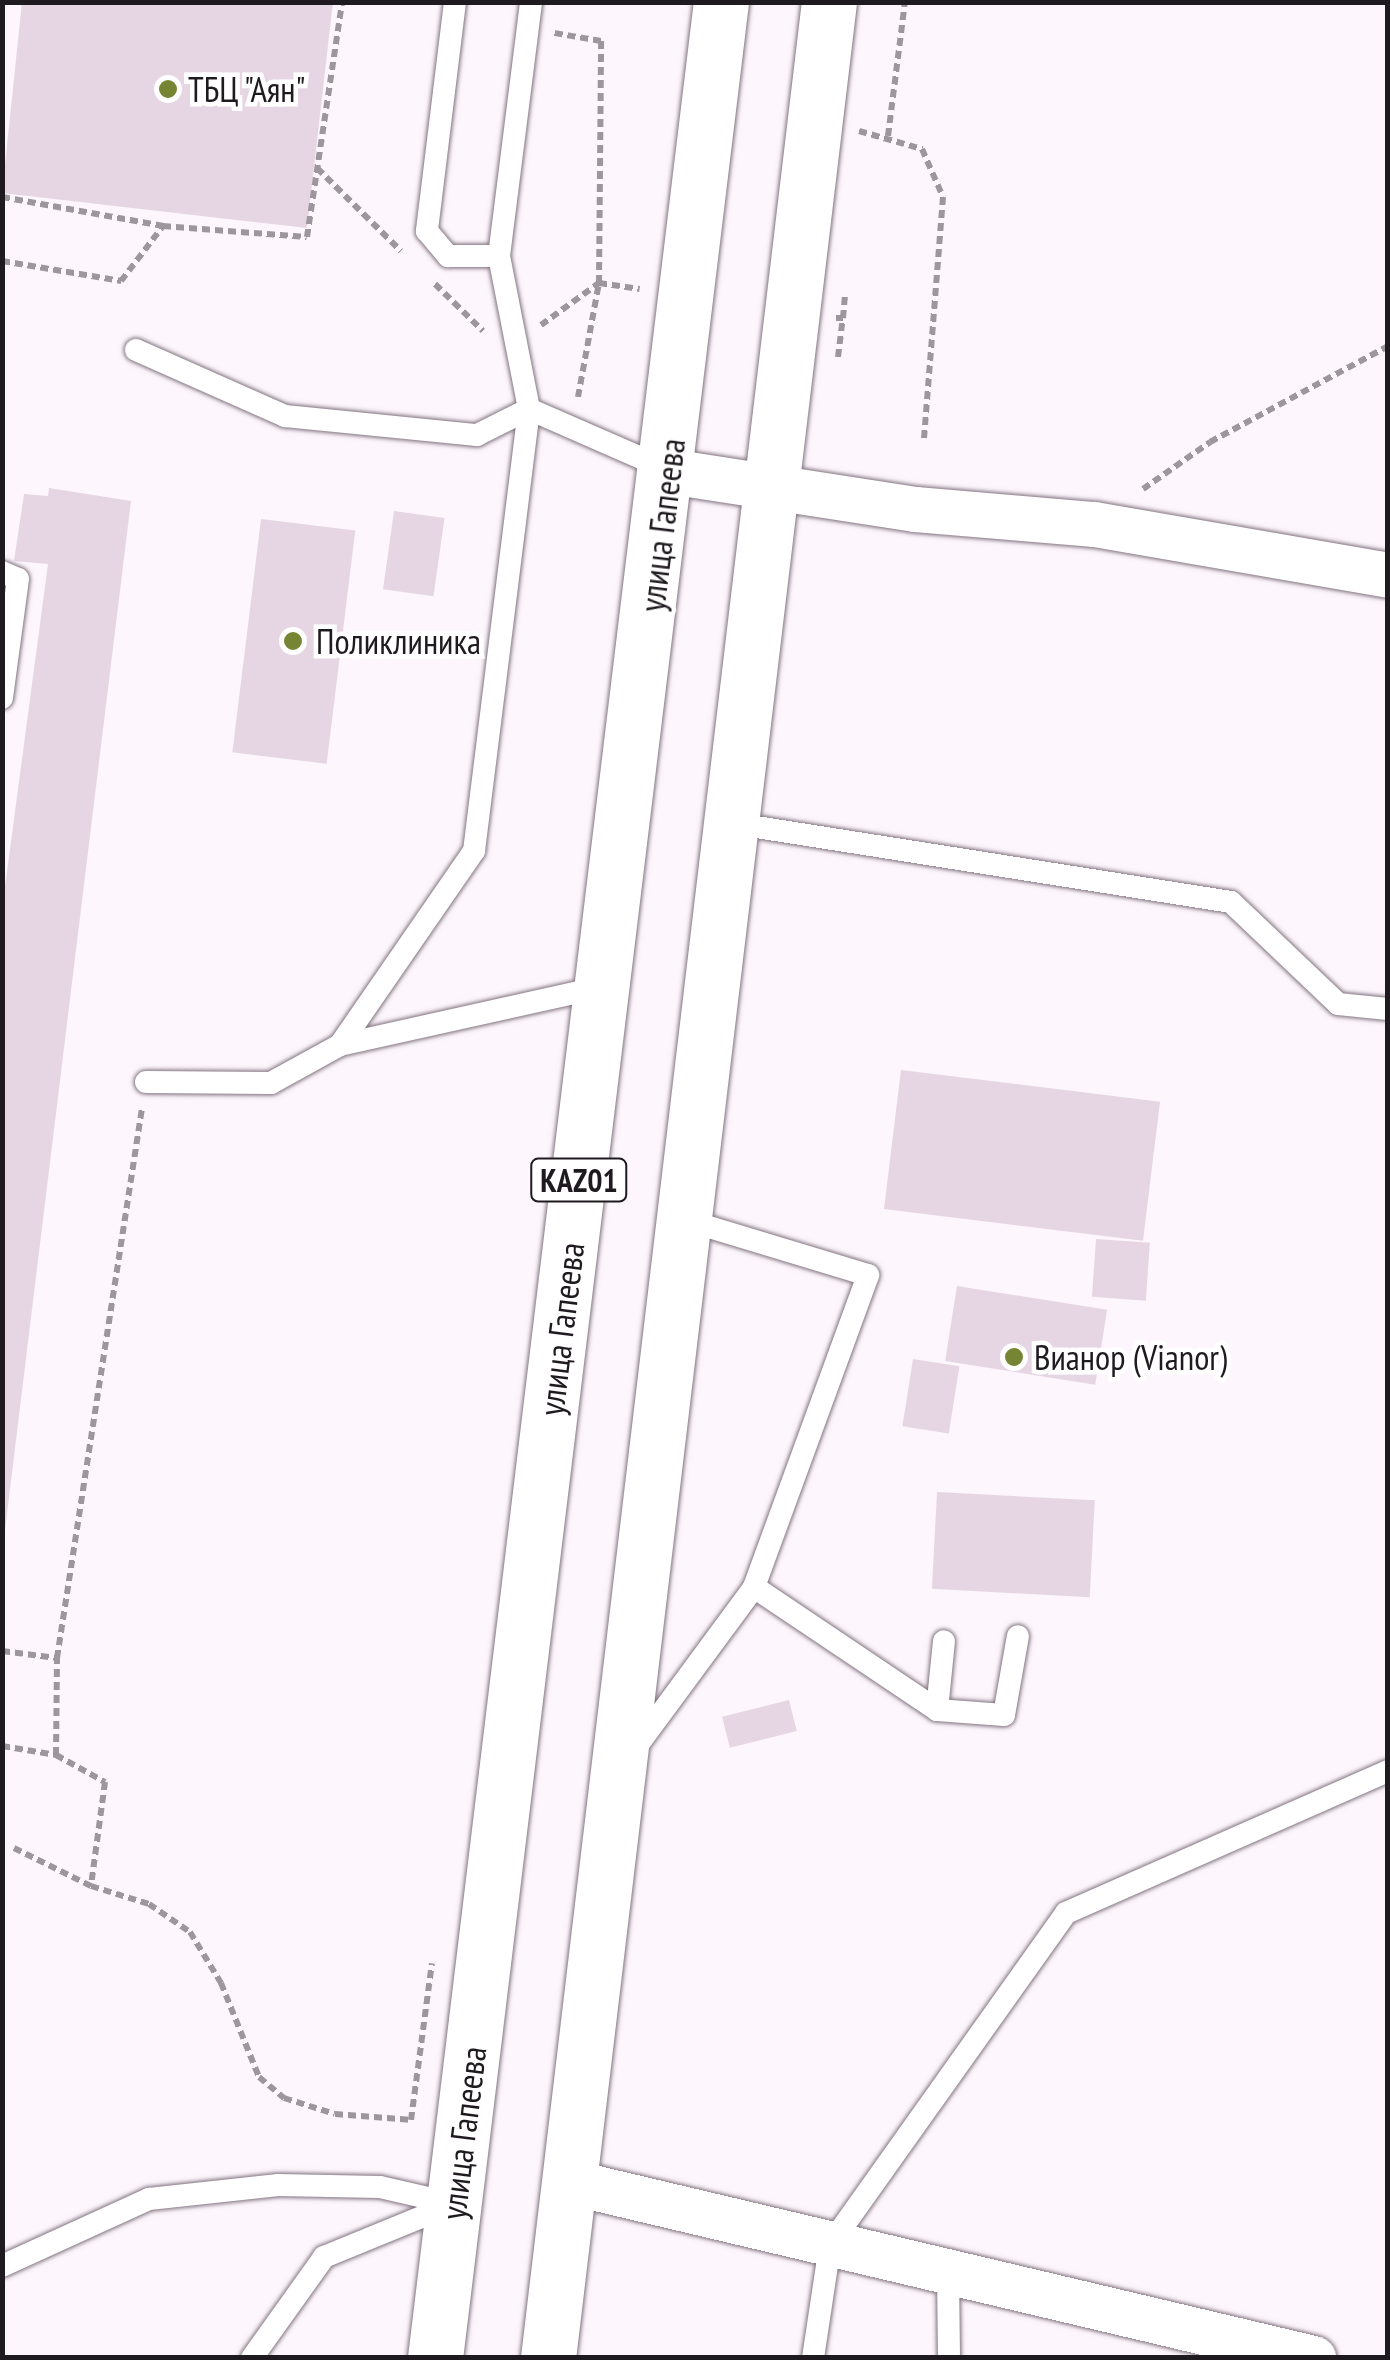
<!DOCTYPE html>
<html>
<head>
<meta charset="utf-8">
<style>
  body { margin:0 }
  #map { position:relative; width:1390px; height:2360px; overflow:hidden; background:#fdf6fc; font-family:"PT Sans Narrow",sans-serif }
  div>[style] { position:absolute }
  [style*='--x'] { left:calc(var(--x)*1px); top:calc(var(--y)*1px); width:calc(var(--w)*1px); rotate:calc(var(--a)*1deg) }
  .building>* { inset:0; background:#e6d6e4; transform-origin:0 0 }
  .path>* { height:6px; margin-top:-3px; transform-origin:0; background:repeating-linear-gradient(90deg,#9d979d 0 8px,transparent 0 13px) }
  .roads { filter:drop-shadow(0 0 2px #827481) drop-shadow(0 0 2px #827481) }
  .lane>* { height:22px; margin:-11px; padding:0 11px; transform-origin:11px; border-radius:11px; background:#fff }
  .street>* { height:45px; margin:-22.5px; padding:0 22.5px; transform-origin:22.5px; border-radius:22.5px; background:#fff }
  .highway>* { height:55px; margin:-27.5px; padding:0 27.5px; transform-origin:27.5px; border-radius:27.5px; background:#fff }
  .dots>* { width:28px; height:28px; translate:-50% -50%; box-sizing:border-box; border:5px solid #fff; border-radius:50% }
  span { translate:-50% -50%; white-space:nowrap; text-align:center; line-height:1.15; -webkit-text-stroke:9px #fff; paint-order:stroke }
  .shield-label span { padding:2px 8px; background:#fff; border:2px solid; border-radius:8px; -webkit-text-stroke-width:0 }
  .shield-label { font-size:32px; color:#1f1a1f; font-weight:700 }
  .poi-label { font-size:35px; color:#1f1a1f }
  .left { translate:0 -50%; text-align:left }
  .street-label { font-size:35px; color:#1f1a1f }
  .frame { position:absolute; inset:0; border:5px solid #1f1a1f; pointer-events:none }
</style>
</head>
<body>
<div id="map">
  <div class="building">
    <div style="clip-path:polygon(22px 2px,333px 2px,307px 228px,2px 193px)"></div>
    <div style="clip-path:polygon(49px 488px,131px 501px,5px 1530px,2px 909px,48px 564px,14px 561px,24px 494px,48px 496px)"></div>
    <div style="left:394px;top:511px;width:51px;height:79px;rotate:8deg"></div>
    <div style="left:261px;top:519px;width:95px;height:235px;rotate:7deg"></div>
    <div style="left:901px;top:1070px;width:261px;height:140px;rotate:7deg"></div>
    <div style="left:1096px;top:1239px;width:54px;height:58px;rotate:4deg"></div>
    <div style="left:957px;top:1286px;width:152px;height:76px;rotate:9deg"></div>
    <div style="left:913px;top:1359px;width:47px;height:68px;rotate:9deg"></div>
    <div style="left:937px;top:1492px;width:158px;height:97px;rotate:3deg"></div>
    <div style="left:789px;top:1700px;width:32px;height:69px;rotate:76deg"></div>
  </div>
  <div class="path">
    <div style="--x:859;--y:131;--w:66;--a:15.9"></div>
    <div style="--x:922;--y:149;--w:52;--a:66.4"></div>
    <div style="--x:943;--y:197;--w:244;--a:94.5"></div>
    <div style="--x:888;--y:136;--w:135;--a:-82.8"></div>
    <div style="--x:317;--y:168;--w:118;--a:44.7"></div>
    <div style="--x:2;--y:197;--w:164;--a:10.2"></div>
    <div style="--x:163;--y:226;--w:144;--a:4.4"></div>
    <div style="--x:307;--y:237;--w:238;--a:-81.5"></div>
    <div style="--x:2;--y:261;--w:121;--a:9.5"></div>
    <div style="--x:121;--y:281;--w:69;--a:-52.6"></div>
    <div style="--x:435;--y:284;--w:67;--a:44.4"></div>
    <div style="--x:836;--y:318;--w:7;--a:0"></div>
    <div style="--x:843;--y:318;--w:25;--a:-85"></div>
    <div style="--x:541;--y:325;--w:72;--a:-35.9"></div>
    <div style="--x:599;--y:283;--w:242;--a:-89.5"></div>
    <div style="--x:601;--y:41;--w:48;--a:-170.3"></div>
    <div style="--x:838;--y:357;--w:39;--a:-83"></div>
    <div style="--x:578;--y:397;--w:116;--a:-79.6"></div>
    <div style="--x:599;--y:283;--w:41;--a:8.3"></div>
    <div style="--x:1143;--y:489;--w:82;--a:-35"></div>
    <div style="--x:1210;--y:442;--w:202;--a:-28.3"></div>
    <div style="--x:2;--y:1651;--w:55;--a:7.3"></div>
    <div style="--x:57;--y:1658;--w:557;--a:-81.21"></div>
    <div style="--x:2;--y:1746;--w:55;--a:9.5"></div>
    <div style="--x:56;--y:1755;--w:56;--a:28.9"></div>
    <div style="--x:105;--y:1782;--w:105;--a:97.7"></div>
    <div style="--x:56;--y:1755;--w:97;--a:-89.4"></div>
    <div style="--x:14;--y:1848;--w:86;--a:26.3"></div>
    <div style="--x:91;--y:1886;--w:61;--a:17.2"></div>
    <div style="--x:149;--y:1904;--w:50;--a:34.3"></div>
    <div style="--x:190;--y:1932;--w:60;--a:58.7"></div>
    <div style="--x:221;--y:1983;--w:101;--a:68"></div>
    <div style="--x:259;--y:2077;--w:33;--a:40"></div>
    <div style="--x:284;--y:2098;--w:53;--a:17.4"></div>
    <div style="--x:335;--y:2114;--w:78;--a:4.4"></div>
    <div style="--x:411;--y:2120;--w:158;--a:-82.4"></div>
  </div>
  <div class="roads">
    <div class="lane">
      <div style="--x:455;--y:2;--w:231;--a:97"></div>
      <div style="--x:427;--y:231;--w:33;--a:50"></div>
      <div style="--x:448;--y:256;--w:51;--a:0"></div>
      <div style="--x:136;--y:350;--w:163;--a:23.9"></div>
      <div style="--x:285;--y:416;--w:193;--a:5.7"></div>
      <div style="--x:477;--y:435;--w:58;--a:-26.6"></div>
      <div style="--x:529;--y:409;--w:147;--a:23.6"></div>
      <div style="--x:2;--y:572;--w:17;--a:24"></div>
      <div style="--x:18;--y:579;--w:120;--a:97.7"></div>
      <div style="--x:731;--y:823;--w:506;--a:8.98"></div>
      <div style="--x:1231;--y:902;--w:148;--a:43.6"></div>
      <div style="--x:1338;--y:1004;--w:50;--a:5.7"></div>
      <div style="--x:340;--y:1045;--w:236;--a:-55.4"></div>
      <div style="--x:474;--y:851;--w:445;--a:-82.9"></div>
      <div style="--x:529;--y:409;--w:156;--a:-101.1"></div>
      <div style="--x:499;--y:256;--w:256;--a:-82.8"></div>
      <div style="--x:146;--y:1082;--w:125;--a:0.5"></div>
      <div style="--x:271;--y:1083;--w:79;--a:-28.8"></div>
      <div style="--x:340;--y:1045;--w:267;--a:-12.5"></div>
      <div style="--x:754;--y:1587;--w:220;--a:33.9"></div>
      <div style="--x:937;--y:1710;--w:67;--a:4.3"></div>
      <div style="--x:1004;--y:1715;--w:80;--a:-80"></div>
      <div style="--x:937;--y:1710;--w:69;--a:-84.2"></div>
      <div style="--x:634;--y:1750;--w:202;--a:-53.6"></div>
      <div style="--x:754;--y:1587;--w:332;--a:-69.9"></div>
      <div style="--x:868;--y:1275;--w:193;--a:-163.2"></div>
      <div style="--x:2;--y:2266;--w:162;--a:-24.5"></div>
      <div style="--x:149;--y:2199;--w:130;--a:-6.2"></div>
      <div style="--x:278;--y:2185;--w:102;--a:1.1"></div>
      <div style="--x:380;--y:2187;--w:76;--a:12.9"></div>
      <div style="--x:948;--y:2274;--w:84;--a:89.3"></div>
      <div style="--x:252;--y:2358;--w:124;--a:-54.5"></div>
      <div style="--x:324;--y:2257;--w:137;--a:-22.3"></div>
      <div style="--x:813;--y:2358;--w:114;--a:-81.4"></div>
      <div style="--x:830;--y:2245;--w:407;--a:-54.6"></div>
      <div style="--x:1066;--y:1913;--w:352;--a:-23.8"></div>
    </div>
    <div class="street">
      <div style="--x:669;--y:471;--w:249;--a:8.8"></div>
      <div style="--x:915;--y:509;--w:180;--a:4.8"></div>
      <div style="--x:1094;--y:524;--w:298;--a:9.8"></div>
      <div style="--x:571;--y:2182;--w:763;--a:13.34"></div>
    </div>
    <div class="highway">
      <div style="--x:435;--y:2358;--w:2373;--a:-83.08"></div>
      <div style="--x:548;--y:2358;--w:2373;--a:-83.2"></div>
    </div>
  </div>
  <div class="dots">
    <div style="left:168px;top:89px;background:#768534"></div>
    <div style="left:293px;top:641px;background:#768534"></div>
    <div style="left:1014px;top:1357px;background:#768534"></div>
  </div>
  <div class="shield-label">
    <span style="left:579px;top:1180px">KАZ01</span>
  </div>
  <div class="poi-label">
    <span class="left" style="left:188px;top:89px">ТБЦ "Аян"</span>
    <span class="left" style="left:316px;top:641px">Поликлиника</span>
    <span class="left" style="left:1034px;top:1357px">Вианор (Vianor)</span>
  </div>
  <div class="street-label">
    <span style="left:662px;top:525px;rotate:-83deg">улица Гапеева</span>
    <span style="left:561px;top:1329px;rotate:-83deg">улица Гапеева</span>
    <span style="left:463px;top:2133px;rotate:-83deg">улица Гапеева</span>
  </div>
  <div class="frame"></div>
</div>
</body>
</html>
